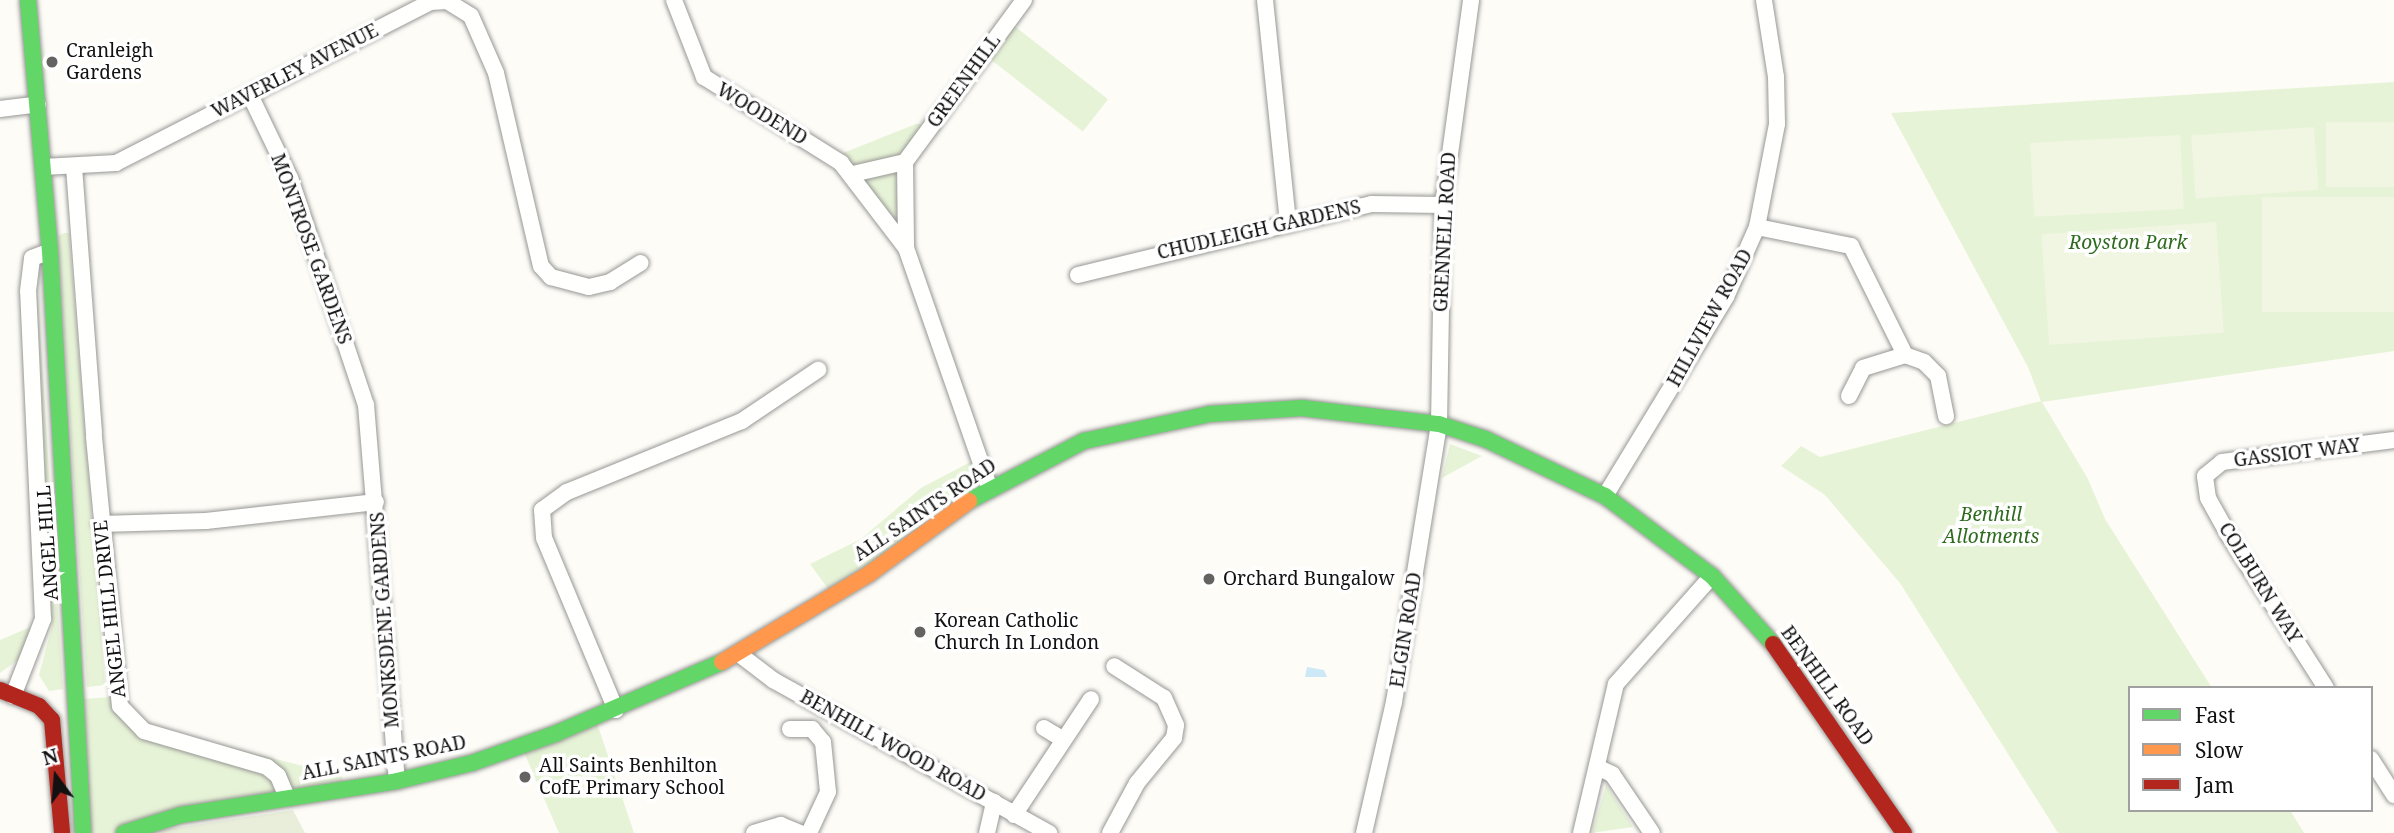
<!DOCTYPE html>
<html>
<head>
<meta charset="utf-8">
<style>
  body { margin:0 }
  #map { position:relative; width:2394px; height:833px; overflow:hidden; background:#fdfcf7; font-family:"Noto Serif",serif }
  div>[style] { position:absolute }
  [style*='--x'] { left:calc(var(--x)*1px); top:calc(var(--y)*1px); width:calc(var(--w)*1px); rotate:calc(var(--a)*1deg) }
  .green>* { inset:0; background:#e7f3d7; transform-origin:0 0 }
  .cemetery>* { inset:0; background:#e9eedb }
  .pitch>* { inset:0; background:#f0f6e1; transform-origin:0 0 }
  .water>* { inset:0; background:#cde8f7 }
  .roads { filter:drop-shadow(0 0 2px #979795) drop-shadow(0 0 2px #979795) }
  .street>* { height:16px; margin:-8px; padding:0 8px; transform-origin:8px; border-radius:8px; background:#fffffe }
  .fast>* { height:16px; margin:-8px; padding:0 8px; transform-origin:8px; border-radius:8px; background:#63d668 }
  .slow>* { height:16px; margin:-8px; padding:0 8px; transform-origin:8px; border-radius:8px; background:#ff974d }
  .jam>* { height:16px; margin:-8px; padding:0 8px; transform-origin:8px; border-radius:8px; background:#b3261e }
  .dots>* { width:19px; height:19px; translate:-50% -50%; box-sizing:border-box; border:4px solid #fff; border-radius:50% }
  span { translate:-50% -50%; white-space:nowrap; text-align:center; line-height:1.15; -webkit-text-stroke:7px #fff; paint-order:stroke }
  .poi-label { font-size:19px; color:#111 }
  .left { translate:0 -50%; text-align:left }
  .street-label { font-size:19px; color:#111 }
  .park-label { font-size:19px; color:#2f6b1f; font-style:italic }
  .legend { position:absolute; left:2128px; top:686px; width:245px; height:126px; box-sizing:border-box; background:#fff; border:2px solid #a0a0a0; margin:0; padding:9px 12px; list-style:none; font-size:21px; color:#111 }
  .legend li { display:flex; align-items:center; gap:14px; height:35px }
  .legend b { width:35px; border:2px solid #a0a0a0 }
  .north { position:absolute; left:21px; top:742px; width:70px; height:70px; -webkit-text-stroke:5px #fff; paint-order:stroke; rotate:344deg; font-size:19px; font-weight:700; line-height:28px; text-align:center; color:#111 }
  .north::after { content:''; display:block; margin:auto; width:24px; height:32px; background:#111; clip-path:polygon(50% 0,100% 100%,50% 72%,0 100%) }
</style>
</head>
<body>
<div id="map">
  <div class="green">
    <div style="left:1008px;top:21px;width:127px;height:41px;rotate:38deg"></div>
    <div style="clip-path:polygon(2394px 82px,2394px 351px,2042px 402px,2088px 479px,2105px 519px,2212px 688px,2130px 688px,2130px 810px,2290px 810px,2304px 833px,2058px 833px,1900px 583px,1825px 495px,1781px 466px,1801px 446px,1820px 457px,2041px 401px,2028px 367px,1891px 113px)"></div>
    <div style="clip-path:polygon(916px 124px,927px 125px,903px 159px,902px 237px,838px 155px)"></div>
    <div style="clip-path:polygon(64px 233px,69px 233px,105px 685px,87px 687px,58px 236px)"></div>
    <div style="clip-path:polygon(36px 269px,63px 689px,49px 691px,39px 675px,52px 626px)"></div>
    <div style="clip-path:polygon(1450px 444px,1482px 456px,1442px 478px)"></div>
    <div style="clip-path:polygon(976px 459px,985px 486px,831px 593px,810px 564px,861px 539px,921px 488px)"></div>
    <div style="clip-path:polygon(40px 623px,23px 656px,0 673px,0 640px)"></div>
    <div style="clip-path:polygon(112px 697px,124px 720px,342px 776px,345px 787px,119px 833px,86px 833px,82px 699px)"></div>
    <div style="clip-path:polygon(597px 723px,634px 833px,559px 833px,523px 750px)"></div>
    <div style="clip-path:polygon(1606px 785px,1633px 827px,1592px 833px)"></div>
  </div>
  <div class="cemetery">
    <div style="clip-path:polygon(293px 810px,305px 833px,146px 833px,148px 832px)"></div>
  </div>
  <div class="pitch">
    <div style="left:2394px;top:122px;width:65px;height:68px;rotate:90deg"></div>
    <div style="left:2314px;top:127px;width:63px;height:123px;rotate:86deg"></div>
    <div style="left:2180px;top:135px;width:74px;height:150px;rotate:87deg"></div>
    <div style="left:2394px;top:197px;width:115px;height:132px;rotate:90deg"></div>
    <div style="left:2216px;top:222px;width:111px;height:175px;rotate:86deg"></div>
  </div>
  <div class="water">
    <div style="clip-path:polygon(1307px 667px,1324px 670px,1327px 677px,1305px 677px)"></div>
  </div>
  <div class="roads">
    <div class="street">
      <div style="--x:674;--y:0;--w:83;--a:68.7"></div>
      <div style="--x:704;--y:77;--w:162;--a:32.1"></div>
      <div style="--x:841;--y:163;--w:107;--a:52.6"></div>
      <div style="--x:906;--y:248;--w:253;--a:70.8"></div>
      <div style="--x:1265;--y:0;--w:225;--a:84.1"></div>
      <div style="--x:250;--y:95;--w:92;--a:64.3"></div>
      <div style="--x:290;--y:178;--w:239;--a:71.5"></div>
      <div style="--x:366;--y:405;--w:377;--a:85.3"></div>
      <div style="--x:0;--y:109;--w:38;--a:-7"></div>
      <div style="--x:905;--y:162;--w:201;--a:-53.7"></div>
      <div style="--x:905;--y:162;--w:85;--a:89.3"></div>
      <div style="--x:43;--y:167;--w:73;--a:-3.1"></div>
      <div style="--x:116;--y:163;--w:353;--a:-27.1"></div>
      <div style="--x:430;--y:2;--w:17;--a:-3"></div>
      <div style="--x:447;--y:1;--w:28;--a:32"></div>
      <div style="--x:471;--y:16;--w:62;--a:66.3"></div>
      <div style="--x:496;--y:73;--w:198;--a:76.9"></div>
      <div style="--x:541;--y:266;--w:15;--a:48"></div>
      <div style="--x:551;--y:277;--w:39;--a:15"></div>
      <div style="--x:589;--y:287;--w:22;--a:-13"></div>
      <div style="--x:610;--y:282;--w:36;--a:-32"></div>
      <div style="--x:74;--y:167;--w:267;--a:85.7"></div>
      <div style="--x:853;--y:174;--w:53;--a:-13"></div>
      <div style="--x:1757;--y:227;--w:96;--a:11.4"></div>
      <div style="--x:1851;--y:246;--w:122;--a:63.6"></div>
      <div style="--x:1905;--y:355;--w:20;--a:20"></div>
      <div style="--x:1924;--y:362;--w:20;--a:45"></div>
      <div style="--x:1938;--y:376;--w:41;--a:78.7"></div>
      <div style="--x:1078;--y:275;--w:302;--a:-13.6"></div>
      <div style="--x:1372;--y:204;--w:71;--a:0.8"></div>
      <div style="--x:1849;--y:396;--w:31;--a:-63"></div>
      <div style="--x:1863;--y:368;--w:44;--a:-17.2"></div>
      <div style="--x:94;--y:437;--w:270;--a:84.5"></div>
      <div style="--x:120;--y:706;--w:35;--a:46"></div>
      <div style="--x:144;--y:731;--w:128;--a:16.3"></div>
      <div style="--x:267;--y:767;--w:14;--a:39"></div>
      <div style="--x:278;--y:776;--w:23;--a:67"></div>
      <div style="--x:1605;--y:496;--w:233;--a:-58.7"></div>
      <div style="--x:1726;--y:297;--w:77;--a:-66.1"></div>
      <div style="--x:1757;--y:227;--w:105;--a:-79"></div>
      <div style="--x:1777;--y:124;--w:47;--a:-91.2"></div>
      <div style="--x:1776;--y:77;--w:78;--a:-98.9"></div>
      <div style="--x:100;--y:524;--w:106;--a:-1.6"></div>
      <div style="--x:206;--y:521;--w:171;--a:-6.4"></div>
      <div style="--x:739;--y:654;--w:43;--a:37.4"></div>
      <div style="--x:773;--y:680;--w:316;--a:29"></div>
      <div style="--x:2326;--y:688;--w:183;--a:-122.5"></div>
      <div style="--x:2228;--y:534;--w:41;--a:-119.1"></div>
      <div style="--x:2208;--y:498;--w:22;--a:-98"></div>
      <div style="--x:2205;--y:476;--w:22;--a:-39"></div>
      <div style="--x:2222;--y:462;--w:173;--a:-7.3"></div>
      <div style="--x:13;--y:696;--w:83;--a:-68.7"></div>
      <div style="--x:43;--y:619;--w:328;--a:-92.6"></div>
      <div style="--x:28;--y:291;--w:33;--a:-83"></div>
      <div style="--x:32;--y:258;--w:19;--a:-21"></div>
      <div style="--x:616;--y:710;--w:186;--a:-112.7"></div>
      <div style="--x:544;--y:538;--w:28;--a:-94"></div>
      <div style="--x:542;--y:510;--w:31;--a:-36"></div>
      <div style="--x:567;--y:492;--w:189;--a:-22.1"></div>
      <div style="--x:742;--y:421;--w:92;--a:-33.9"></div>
      <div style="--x:1044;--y:728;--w:23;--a:31"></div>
      <div style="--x:790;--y:729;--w:22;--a:0"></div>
      <div style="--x:812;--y:729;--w:17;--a:50"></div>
      <div style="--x:823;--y:742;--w:50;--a:84.3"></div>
      <div style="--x:828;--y:792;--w:45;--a:114.9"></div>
      <div style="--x:2371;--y:759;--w:43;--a:57.4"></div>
      <div style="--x:1597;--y:767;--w:17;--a:25"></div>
      <div style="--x:1612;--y:774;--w:71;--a:55.9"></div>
      <div style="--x:1014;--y:815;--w:139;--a:-56.4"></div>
      <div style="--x:754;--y:833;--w:28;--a:-17"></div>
      <div style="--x:781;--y:825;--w:21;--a:23"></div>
      <div style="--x:987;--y:833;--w:32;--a:-77"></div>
      <div style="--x:1110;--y:833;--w:57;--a:-61.6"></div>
      <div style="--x:1137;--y:783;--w:58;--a:-50.6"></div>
      <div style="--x:1174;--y:738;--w:13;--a:-81"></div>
      <div style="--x:1176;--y:725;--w:30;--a:-114"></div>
      <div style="--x:1164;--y:698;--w:59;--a:-147.4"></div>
      <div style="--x:1364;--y:833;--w:134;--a:-77.1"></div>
      <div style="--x:1394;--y:702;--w:282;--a:-80.8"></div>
      <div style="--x:1439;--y:424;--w:219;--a:-89"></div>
      <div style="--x:1443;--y:205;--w:207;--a:-82.2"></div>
      <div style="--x:1581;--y:833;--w:153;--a:-76.8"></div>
      <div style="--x:1616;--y:684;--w:144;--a:-48.4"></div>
    </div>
    <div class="fast">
      <div style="--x:28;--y:0;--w:252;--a:85"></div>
      <div style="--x:50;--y:251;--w:583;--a:86.75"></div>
      <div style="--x:969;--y:501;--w:130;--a:-27.6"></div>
      <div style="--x:1084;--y:441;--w:129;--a:-12.1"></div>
      <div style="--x:1210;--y:414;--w:92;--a:-3.7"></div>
      <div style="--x:1302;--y:408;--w:138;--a:6.7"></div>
      <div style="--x:1439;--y:424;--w:48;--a:18.1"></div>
      <div style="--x:1485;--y:439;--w:133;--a:25.4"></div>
      <div style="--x:1605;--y:496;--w:134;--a:36.8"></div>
      <div style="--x:1712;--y:576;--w:91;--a:48.1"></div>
      <div style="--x:124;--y:833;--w:60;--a:-17.5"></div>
      <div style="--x:181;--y:815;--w:219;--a:-8.9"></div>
      <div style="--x:397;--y:781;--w:77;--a:-13.5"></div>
      <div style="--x:472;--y:763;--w:90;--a:-19.4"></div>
      <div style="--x:557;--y:733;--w:180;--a:-23.3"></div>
    </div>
    <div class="slow">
      <div style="--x:722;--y:662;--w:171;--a:-30.9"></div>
      <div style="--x:869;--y:574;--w:124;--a:-36.1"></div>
    </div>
    <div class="jam">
      <div style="--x:1773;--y:644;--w:230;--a:55.3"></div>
      <div style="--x:0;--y:690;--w:42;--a:22.3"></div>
      <div style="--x:39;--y:706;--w:19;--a:47"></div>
      <div style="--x:52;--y:720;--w:113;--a:84.9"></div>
    </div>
  </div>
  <div class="dots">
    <div style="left:52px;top:62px;background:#646362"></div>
    <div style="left:1209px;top:579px;background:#646362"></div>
    <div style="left:920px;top:632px;background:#646362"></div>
    <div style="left:525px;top:777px;background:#646362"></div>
  </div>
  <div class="poi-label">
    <span class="left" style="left:66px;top:62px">Cranleigh<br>Gardens</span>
    <span class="left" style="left:1223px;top:579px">Orchard Bungalow</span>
    <span class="left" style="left:934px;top:632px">Korean Catholic<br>Church In London</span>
    <span class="left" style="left:539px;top:777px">All Saints Benhilton<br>CofE Primary School</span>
  </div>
  <div class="street-label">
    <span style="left:295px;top:71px;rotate:-27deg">WAVERLEY AVENUE</span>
    <span style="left:964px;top:81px;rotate:-54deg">GREENHILL</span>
    <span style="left:762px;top:114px;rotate:31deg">WOODEND</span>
    <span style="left:1259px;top:230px;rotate:-13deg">CHUDLEIGH GARDENS</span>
    <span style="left:1445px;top:232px;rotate:-87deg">GRENNELL ROAD</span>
    <span style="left:311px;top:249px;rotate:70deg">MONTROSE GARDENS</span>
    <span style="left:1710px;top:318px;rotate:-61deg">HILLVIEW ROAD</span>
    <span style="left:2297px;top:453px;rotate:-7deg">GASSIOT WAY</span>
    <span style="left:925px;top:510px;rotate:-34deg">ALL SAINTS ROAD</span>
    <span style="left:48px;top:543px;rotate:-94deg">ANGEL HILL</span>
    <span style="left:2260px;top:583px;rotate:58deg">COLBURN WAY</span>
    <span style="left:110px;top:609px;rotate:-96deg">ANGEL HILL DRIVE</span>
    <span style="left:385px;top:620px;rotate:-94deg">MONKSDENE GARDENS</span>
    <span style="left:1406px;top:630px;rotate:-81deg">ELGIN ROAD</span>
    <span style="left:1827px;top:686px;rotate:54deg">BENHILL ROAD</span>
    <span style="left:893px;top:746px;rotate:29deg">BENHILL WOOD ROAD</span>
    <span style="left:384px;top:758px;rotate:-11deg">ALL SAINTS ROAD</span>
  </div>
  <div class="park-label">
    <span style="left:2128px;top:243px">Royston Park</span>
    <span style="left:1991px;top:526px">Benhill<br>Allotments</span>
  </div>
  <ul class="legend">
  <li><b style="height:9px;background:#63d668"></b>Fast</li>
  <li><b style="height:9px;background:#ff974d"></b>Slow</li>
  <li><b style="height:9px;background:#b3261e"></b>Jam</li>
  </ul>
  <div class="north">N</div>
</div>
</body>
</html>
